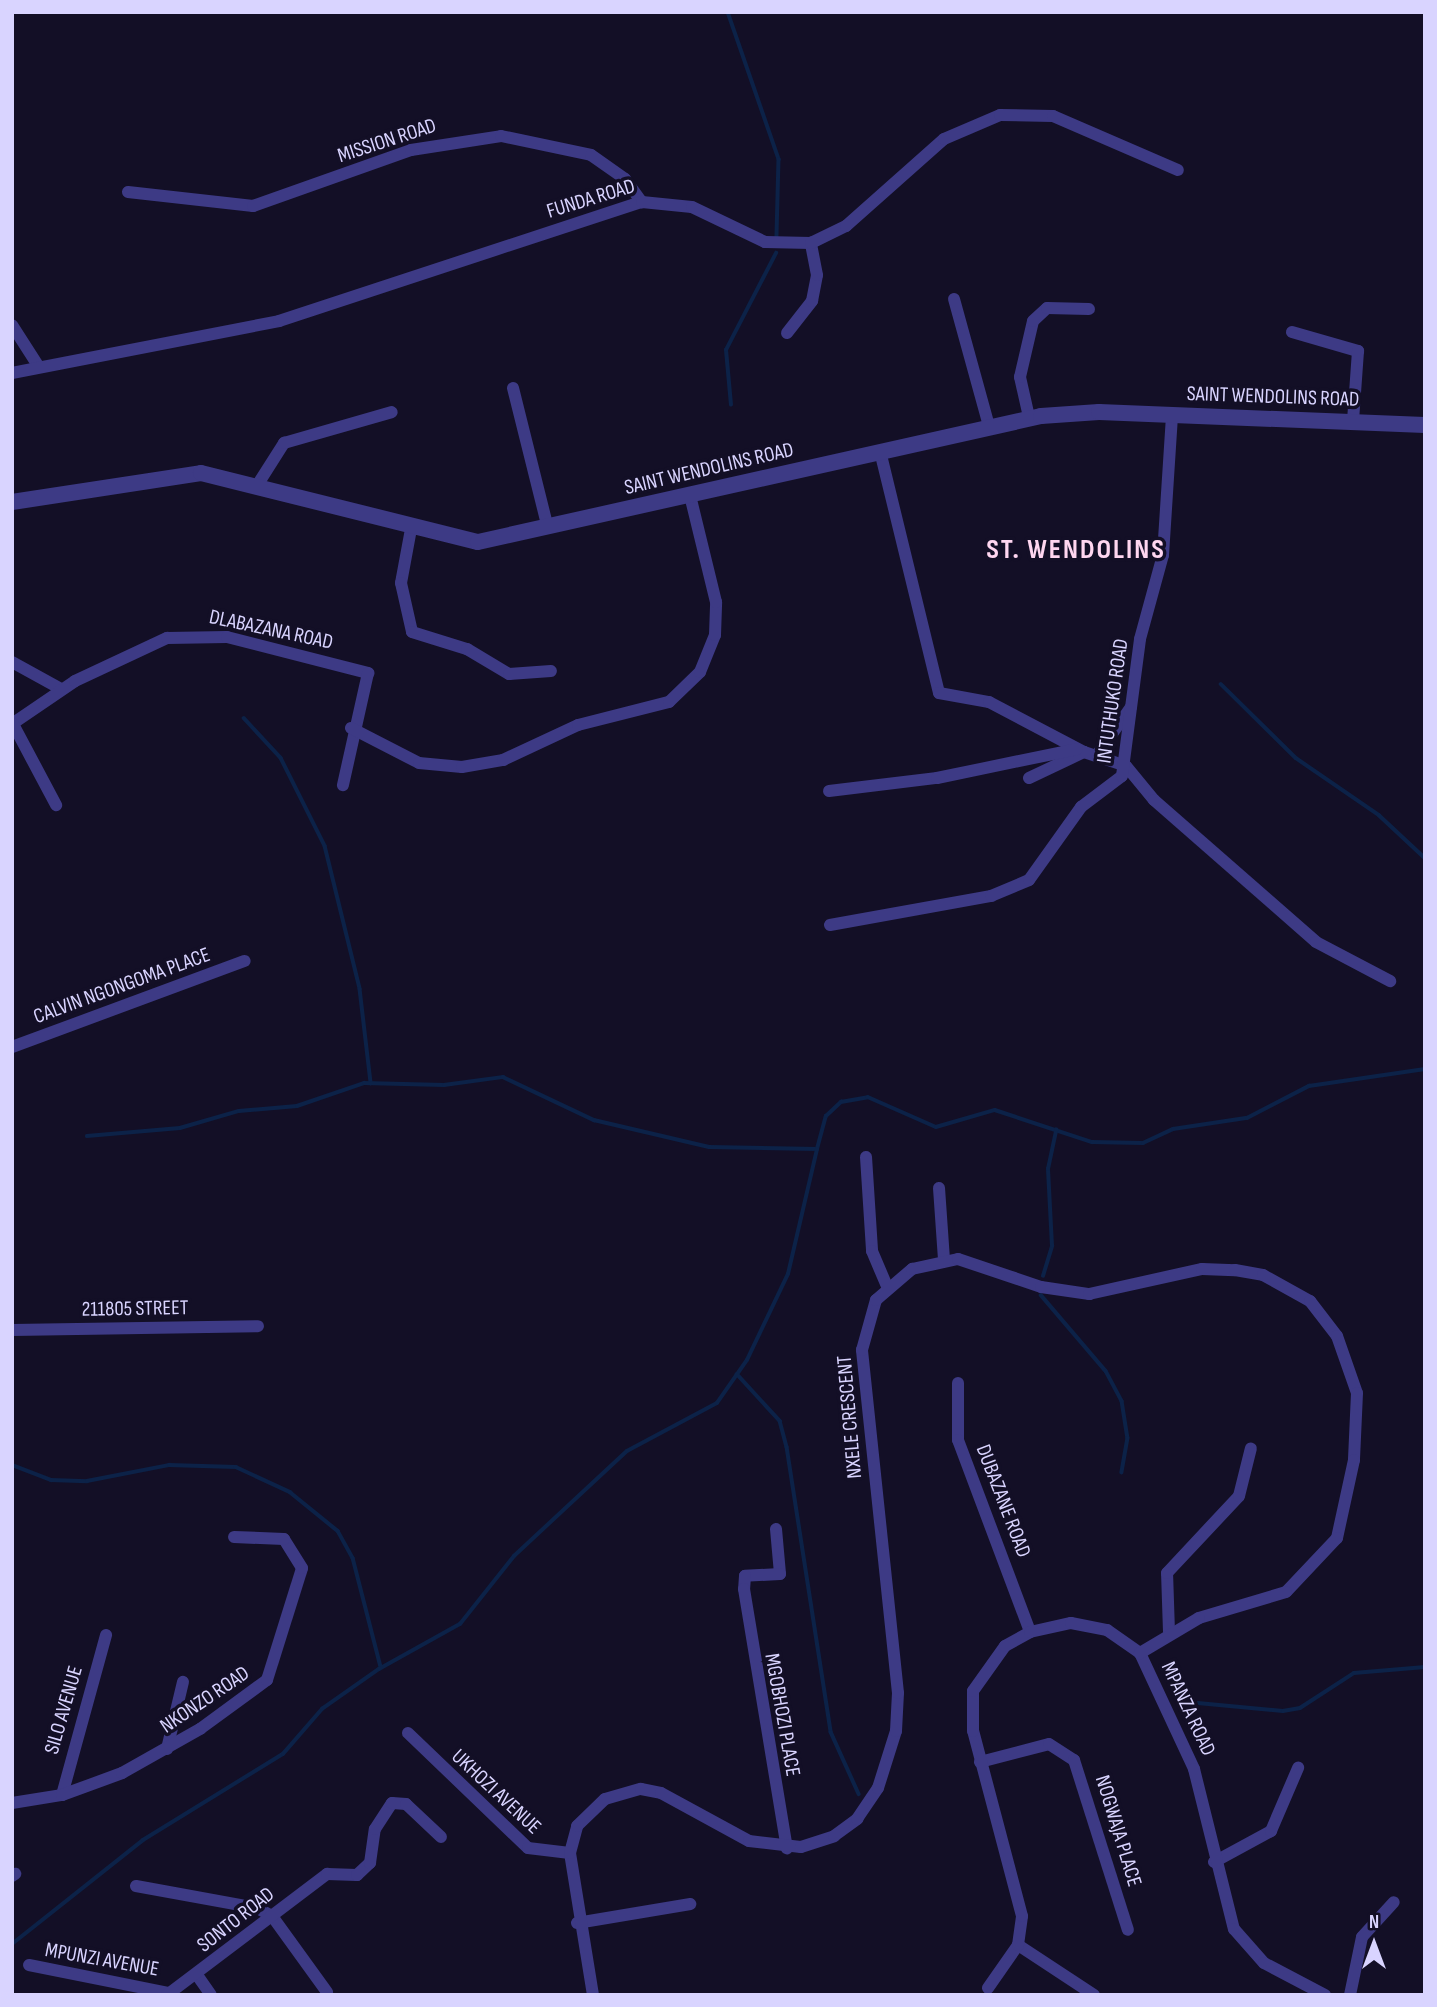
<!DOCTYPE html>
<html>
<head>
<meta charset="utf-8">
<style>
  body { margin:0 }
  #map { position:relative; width:1437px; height:2007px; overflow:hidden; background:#130f26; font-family:"Sofia Sans Condensed",sans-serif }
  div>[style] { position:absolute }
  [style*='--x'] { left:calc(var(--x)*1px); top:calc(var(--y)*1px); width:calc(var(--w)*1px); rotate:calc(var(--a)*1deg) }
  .stream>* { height:3.5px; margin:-1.75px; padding:0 1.75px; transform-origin:1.75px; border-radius:1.75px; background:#0c2248 }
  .minor>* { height:12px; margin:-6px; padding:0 6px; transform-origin:6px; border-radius:6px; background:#3d3a85 }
  .tertiary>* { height:16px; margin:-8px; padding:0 8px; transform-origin:8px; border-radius:8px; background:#3d3a85 }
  span { translate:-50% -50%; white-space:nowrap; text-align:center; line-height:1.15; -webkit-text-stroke:7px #130f26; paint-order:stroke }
  .street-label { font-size:21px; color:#d9d4ff }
  .district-label { font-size:28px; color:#ffd6f0; font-weight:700; letter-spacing:2px }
  .frame { position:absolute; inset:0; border:14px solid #d9d4ff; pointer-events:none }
  .north { position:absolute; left:1339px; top:1909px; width:70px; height:70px; -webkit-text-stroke:5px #130f26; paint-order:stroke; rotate:0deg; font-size:19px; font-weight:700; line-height:28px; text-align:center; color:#d9d4ff }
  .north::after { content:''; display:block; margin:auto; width:24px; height:32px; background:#d9d4ff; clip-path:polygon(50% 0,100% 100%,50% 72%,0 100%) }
</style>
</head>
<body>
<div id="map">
  <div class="stream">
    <div style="--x:728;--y:12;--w:156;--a:70.9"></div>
    <div style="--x:779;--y:159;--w:78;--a:91.5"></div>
    <div style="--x:731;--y:405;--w:55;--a:-95.2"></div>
    <div style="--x:726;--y:350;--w:109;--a:-62.7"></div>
    <div style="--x:1221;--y:684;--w:105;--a:44.6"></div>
    <div style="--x:1296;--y:758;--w:101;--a:34.5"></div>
    <div style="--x:1379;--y:815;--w:63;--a:43.1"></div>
    <div style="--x:244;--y:718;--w:54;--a:47.2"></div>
    <div style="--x:281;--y:758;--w:98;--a:63.4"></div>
    <div style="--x:325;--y:846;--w:147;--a:76.2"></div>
    <div style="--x:360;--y:989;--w:95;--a:83.3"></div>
    <div style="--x:87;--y:1136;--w:93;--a:-4.9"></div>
    <div style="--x:180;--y:1128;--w:61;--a:-16.1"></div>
    <div style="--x:239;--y:1111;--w:58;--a:-4.9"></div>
    <div style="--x:297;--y:1106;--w:71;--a:-18.9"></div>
    <div style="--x:364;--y:1083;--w:80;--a:1.4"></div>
    <div style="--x:444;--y:1085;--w:60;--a:-7.7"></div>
    <div style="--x:503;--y:1077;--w:101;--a:25.3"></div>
    <div style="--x:594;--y:1120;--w:118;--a:13.2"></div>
    <div style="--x:709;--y:1147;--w:108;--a:1.1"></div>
    <div style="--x:817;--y:1149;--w:34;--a:-75"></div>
    <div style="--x:826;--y:1116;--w:21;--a:-43"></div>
    <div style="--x:841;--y:1102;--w:27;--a:-10"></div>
    <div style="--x:868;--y:1097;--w:74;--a:23.8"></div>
    <div style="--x:936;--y:1127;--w:61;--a:-16.1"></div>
    <div style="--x:995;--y:1110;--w:102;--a:18.3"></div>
    <div style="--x:1092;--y:1142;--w:51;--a:1.1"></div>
    <div style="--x:1143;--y:1143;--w:33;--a:-25"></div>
    <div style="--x:1173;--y:1129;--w:75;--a:-8.5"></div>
    <div style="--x:1247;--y:1118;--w:70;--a:-27.3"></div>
    <div style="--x:1309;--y:1086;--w:117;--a:-8.3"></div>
    <div style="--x:1043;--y:1276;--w:31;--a:-73"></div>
    <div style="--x:1052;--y:1246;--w:77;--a:-93"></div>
    <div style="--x:1048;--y:1169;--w:40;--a:-78"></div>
    <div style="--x:1041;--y:1295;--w:100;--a:49.5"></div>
    <div style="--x:1106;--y:1371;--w:34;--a:62"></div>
    <div style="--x:1122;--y:1401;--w:37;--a:81"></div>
    <div style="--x:1128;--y:1438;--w:35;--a:100"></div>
    <div style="--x:737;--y:1374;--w:64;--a:47.5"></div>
    <div style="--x:780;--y:1421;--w:27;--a:75"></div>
    <div style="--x:787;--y:1447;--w:288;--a:81.2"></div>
    <div style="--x:831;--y:1732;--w:68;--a:65.7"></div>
    <div style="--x:12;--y:1465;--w:42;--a:21"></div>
    <div style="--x:51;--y:1480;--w:36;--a:2"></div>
    <div style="--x:87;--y:1481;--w:84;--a:-11"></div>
    <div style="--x:169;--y:1465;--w:67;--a:1.7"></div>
    <div style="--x:236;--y:1467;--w:60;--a:24.8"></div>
    <div style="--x:290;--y:1492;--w:62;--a:39.1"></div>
    <div style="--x:338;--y:1531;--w:31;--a:61"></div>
    <div style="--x:353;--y:1558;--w:113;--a:75.6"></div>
    <div style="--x:1198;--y:1703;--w:85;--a:5.4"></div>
    <div style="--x:1283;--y:1711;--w:17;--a:-10"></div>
    <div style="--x:1300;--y:1708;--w:64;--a:-32.9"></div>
    <div style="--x:1354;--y:1673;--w:71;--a:-4.8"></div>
    <div style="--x:12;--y:1944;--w:167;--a:-38.4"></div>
    <div style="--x:143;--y:1840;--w:164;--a:-31.6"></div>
    <div style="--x:283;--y:1754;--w:60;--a:-49.1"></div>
    <div style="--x:322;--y:1709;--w:70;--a:-35.1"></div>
    <div style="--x:379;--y:1669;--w:93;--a:-29.1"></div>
    <div style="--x:460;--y:1624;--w:87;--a:-51.5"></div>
    <div style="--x:514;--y:1556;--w:154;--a:-42.9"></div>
    <div style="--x:627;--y:1451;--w:102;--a:-28.1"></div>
    <div style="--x:717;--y:1403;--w:52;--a:-55.1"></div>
    <div style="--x:747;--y:1360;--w:95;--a:-64.5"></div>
    <div style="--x:788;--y:1274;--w:128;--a:-76.9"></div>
  </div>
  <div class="minor">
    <div style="--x:128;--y:192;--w:126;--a:6.4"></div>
    <div style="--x:253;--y:206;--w:168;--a:-19.5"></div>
    <div style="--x:411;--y:150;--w:91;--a:-8.8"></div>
    <div style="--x:501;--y:136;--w:92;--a:11.9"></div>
    <div style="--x:591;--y:155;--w:42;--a:35.2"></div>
    <div style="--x:625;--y:179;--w:29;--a:54"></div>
    <div style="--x:954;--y:299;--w:132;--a:74.6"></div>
    <div style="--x:12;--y:325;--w:46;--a:57.3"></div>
    <div style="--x:1292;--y:332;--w:69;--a:16.1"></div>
    <div style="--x:1358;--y:351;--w:70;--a:94.1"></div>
    <div style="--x:787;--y:333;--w:41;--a:-52"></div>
    <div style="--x:812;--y:301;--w:26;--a:-79"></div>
    <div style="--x:817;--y:275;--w:33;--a:-101"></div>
    <div style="--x:12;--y:373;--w:272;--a:-11"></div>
    <div style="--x:279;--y:321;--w:382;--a:-18.2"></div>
    <div style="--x:642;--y:202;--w:50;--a:5.7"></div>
    <div style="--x:692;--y:207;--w:81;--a:25.6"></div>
    <div style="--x:765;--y:242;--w:46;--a:1.2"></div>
    <div style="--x:811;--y:243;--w:39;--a:-26"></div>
    <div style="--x:846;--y:226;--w:131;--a:-41.6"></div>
    <div style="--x:944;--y:139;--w:61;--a:-23.2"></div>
    <div style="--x:1000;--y:115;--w:53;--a:1.1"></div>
    <div style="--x:1053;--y:116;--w:136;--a:23.4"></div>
    <div style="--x:513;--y:388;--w:144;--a:76"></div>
    <div style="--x:1029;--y:417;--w:41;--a:-102.7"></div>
    <div style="--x:1020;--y:377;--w:57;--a:-76.9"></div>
    <div style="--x:1033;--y:321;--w:19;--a:-43"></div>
    <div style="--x:1047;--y:308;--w:42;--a:1.4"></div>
    <div style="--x:880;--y:451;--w:249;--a:76.3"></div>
    <div style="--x:939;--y:693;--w:51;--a:10.2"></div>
    <div style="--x:989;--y:702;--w:107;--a:27.8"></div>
    <div style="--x:1084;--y:752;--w:44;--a:18.4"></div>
    <div style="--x:1126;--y:766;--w:44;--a:50.5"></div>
    <div style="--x:1154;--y:800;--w:215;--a:41.2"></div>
    <div style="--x:1316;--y:942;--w:84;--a:27.8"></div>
    <div style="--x:258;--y:484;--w:49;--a:-57.6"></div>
    <div style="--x:284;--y:443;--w:112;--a:-16"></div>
    <div style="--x:411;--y:529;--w:55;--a:100.5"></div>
    <div style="--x:401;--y:583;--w:50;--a:77.3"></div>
    <div style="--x:412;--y:632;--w:58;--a:17.2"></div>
    <div style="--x:467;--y:649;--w:49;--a:30.8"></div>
    <div style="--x:509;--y:674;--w:42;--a:-4.1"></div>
    <div style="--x:12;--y:662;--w:56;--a:28.9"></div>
    <div style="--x:12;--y:724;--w:76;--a:-34.3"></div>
    <div style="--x:75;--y:681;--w:102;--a:-25.1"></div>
    <div style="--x:167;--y:638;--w:60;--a:-1"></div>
    <div style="--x:227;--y:637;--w:146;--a:14.3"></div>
    <div style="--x:368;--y:673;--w:115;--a:102.6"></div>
    <div style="--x:13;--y:724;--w:92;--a:62"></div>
    <div style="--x:351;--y:728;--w:76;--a:27.2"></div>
    <div style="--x:419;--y:763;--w:43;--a:5.3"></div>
    <div style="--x:462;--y:767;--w:42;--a:-9.7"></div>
    <div style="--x:503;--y:760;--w:83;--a:-25"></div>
    <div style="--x:578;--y:725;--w:94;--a:-14.2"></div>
    <div style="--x:669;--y:702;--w:43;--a:-44.1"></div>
    <div style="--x:700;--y:672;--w:40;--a:-68"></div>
    <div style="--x:715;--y:635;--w:33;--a:-88"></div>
    <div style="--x:716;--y:602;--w:110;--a:-103.7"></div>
    <div style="--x:1097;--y:755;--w:59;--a:-54.7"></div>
    <div style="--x:1029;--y:778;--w:61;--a:-25.3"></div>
    <div style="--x:829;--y:791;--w:109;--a:-6.9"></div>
    <div style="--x:937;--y:778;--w:143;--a:-11.7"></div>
    <div style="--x:830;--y:925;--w:164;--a:-10.2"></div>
    <div style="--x:991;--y:896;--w:41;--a:-22.8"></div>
    <div style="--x:1029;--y:880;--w:90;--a:-54.5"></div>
    <div style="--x:1081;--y:807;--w:51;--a:-37.1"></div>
    <div style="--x:1122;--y:776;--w:138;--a:-82.5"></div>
    <div style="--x:1140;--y:639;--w:87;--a:-74.7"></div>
    <div style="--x:1163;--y:555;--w:141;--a:-86.3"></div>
    <div style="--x:12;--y:1047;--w:248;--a:-20.3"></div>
    <div style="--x:866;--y:1157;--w:94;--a:86.3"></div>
    <div style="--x:872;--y:1251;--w:38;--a:67"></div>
    <div style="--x:939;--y:1188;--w:71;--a:86"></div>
    <div style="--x:12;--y:1330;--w:246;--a:-0.9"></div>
    <div style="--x:958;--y:1383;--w:57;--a:90"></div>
    <div style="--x:958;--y:1440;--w:205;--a:69.4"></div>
    <div style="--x:776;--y:1529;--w:45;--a:84.9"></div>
    <div style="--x:780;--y:1574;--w:35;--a:177"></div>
    <div style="--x:745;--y:1576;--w:13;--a:94"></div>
    <div style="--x:744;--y:1589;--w:263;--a:80.6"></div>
    <div style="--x:1169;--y:1632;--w:59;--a:-91.9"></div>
    <div style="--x:1167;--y:1573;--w:105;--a:-46.9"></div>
    <div style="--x:1239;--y:1496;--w:49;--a:-76"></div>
    <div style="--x:408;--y:1733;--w:166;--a:43.8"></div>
    <div style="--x:528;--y:1848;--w:42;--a:6.8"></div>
    <div style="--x:167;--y:1749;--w:69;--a:-76.6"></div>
    <div style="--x:980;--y:1762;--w:71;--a:-14.6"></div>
    <div style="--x:1049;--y:1744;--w:30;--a:33"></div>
    <div style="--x:1074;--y:1760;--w:178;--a:72.4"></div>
    <div style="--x:62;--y:1795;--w:166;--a:-74.6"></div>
    <div style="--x:12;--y:1803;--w:51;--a:-9.1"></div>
    <div style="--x:62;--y:1795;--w:64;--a:-20.1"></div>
    <div style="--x:122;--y:1773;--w:90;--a:-29.4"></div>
    <div style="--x:200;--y:1729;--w:83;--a:-36.2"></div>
    <div style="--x:267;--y:1680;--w:117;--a:-72.6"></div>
    <div style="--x:302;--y:1568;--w:34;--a:-122"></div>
    <div style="--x:284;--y:1539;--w:50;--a:-177.7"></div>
    <div style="--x:1214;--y:1862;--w:65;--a:-28.5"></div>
    <div style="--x:1271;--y:1831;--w:69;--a:-66.8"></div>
    <div style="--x:12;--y:1876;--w:4;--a:-34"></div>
    <div style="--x:136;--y:1886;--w:123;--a:10.3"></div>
    <div style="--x:257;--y:1908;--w:17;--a:28"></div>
    <div style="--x:272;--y:1916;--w:94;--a:54.1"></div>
    <div style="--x:577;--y:1923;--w:115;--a:-9.5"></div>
    <div style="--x:1018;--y:1945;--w:91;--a:33.3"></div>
    <div style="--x:29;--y:1965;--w:143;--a:11.3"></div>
    <div style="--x:197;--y:1975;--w:24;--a:55"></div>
    <div style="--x:988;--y:1988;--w:52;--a:-55.1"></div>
    <div style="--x:1018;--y:1945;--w:29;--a:-82"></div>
    <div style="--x:1022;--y:1916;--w:191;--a:-104.8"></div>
    <div style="--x:973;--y:1731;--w:40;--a:-90"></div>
    <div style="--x:973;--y:1691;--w:55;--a:-54.6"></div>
    <div style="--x:1005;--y:1646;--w:29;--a:-29"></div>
    <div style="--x:1030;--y:1632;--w:42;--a:-12.4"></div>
    <div style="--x:1071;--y:1623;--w:37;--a:11"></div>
    <div style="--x:1107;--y:1630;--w:40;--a:34.9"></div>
    <div style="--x:1140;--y:1653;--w:128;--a:65"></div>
    <div style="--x:1194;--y:1769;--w:165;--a:76"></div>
    <div style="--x:1234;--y:1929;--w:45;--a:48.6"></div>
    <div style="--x:1264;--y:1963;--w:69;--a:27.7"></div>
    <div style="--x:167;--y:1995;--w:201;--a:-37.1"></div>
    <div style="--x:327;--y:1874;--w:30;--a:2"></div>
    <div style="--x:357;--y:1875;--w:18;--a:-43"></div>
    <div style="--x:370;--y:1863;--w:34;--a:-82"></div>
    <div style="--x:375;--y:1829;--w:31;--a:-57"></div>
    <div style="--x:392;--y:1803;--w:14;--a:4"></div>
    <div style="--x:406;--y:1804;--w:48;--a:43.3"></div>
    <div style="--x:593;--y:1995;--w:144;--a:-99.2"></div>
    <div style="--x:570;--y:1853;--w:28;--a:-75"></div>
    <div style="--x:577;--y:1826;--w:39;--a:-44"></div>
    <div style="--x:605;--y:1799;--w:37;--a:-16"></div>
    <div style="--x:641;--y:1789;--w:20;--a:11"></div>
    <div style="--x:661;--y:1793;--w:100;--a:28.6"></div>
    <div style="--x:749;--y:1841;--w:52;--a:6.6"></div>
    <div style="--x:801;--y:1847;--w:35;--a:-18"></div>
    <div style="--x:834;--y:1836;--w:29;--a:-36"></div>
    <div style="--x:857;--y:1819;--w:37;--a:-56"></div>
    <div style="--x:878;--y:1788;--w:60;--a:-72.5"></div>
    <div style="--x:896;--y:1731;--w:38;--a:-87"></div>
    <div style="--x:898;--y:1693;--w:345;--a:-96"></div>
    <div style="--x:862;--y:1350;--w:52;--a:-74.4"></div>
    <div style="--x:876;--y:1300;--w:48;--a:-40.7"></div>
    <div style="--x:912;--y:1269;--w:47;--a:-12.3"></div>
    <div style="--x:958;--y:1259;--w:88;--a:18.6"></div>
    <div style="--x:1041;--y:1287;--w:49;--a:8.3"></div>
    <div style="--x:1089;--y:1294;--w:116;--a:-12.5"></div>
    <div style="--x:1202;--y:1269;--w:33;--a:2"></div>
    <div style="--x:1235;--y:1270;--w:28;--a:10"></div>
    <div style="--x:1263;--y:1275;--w:54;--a:29"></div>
    <div style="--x:1310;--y:1301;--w:44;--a:52.4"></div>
    <div style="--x:1337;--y:1336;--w:60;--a:70.7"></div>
    <div style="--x:1357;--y:1393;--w:67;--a:92.6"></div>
    <div style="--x:1354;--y:1460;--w:80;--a:102.3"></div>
    <div style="--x:1337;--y:1538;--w:74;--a:133.4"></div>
    <div style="--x:1286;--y:1592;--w:91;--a:163.4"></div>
    <div style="--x:1199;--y:1618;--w:69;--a:149.3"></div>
    <div style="--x:1350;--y:1995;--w:59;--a:-78.3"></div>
    <div style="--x:1362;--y:1937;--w:47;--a:-47.6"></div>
  </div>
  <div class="tertiary">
    <div style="--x:12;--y:502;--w:191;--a:-8.7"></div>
    <div style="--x:201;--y:473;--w:285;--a:14"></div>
    <div style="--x:478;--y:542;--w:577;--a:-12.61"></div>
    <div style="--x:1041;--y:416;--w:58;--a:-3.9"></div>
    <div style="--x:1099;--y:412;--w:326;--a:2.3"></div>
  </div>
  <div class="street-label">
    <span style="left:387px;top:141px;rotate:-18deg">MISSION ROAD</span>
    <span style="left:591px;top:199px;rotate:-17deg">FUNDA ROAD</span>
    <span style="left:1273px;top:397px;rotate:2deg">SAINT WENDOLINS ROAD</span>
    <span style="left:709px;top:469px;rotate:-13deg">SAINT WENDOLINS ROAD</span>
    <span style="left:271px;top:630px;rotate:12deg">DLABAZANA ROAD</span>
    <span style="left:1113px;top:701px;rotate:-82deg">INTUTHUKO ROAD</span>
    <span style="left:122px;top:986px;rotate:-20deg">CALVIN NGONGOMA PLACE</span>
    <span style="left:135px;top:1309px;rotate:-1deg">211805 STREET</span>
    <span style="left:850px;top:1417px;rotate:-95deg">NXELE CRESCENT</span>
    <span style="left:1003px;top:1501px;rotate:69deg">DUBAZANE ROAD</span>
    <span style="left:205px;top:1700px;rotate:-34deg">NKONZO ROAD</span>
    <span style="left:1188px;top:1709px;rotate:65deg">MPANZA ROAD</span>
    <span style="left:64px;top:1710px;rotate:-74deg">SILO AVENUE</span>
    <span style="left:782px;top:1715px;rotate:80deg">MGOBHOZI PLACE</span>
    <span style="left:496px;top:1792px;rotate:43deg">UKHOZI AVENUE</span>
    <span style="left:1118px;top:1831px;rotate:73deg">NOGWAJA PLACE</span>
    <span style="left:236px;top:1920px;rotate:-38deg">SONTO ROAD</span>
    <span style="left:102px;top:1960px;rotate:10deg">MPUNZI AVENUE</span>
  </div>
  <div class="district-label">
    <span style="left:1076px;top:550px">ST. WENDOLINS</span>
  </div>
  <div class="frame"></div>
  <div class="north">N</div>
</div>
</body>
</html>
